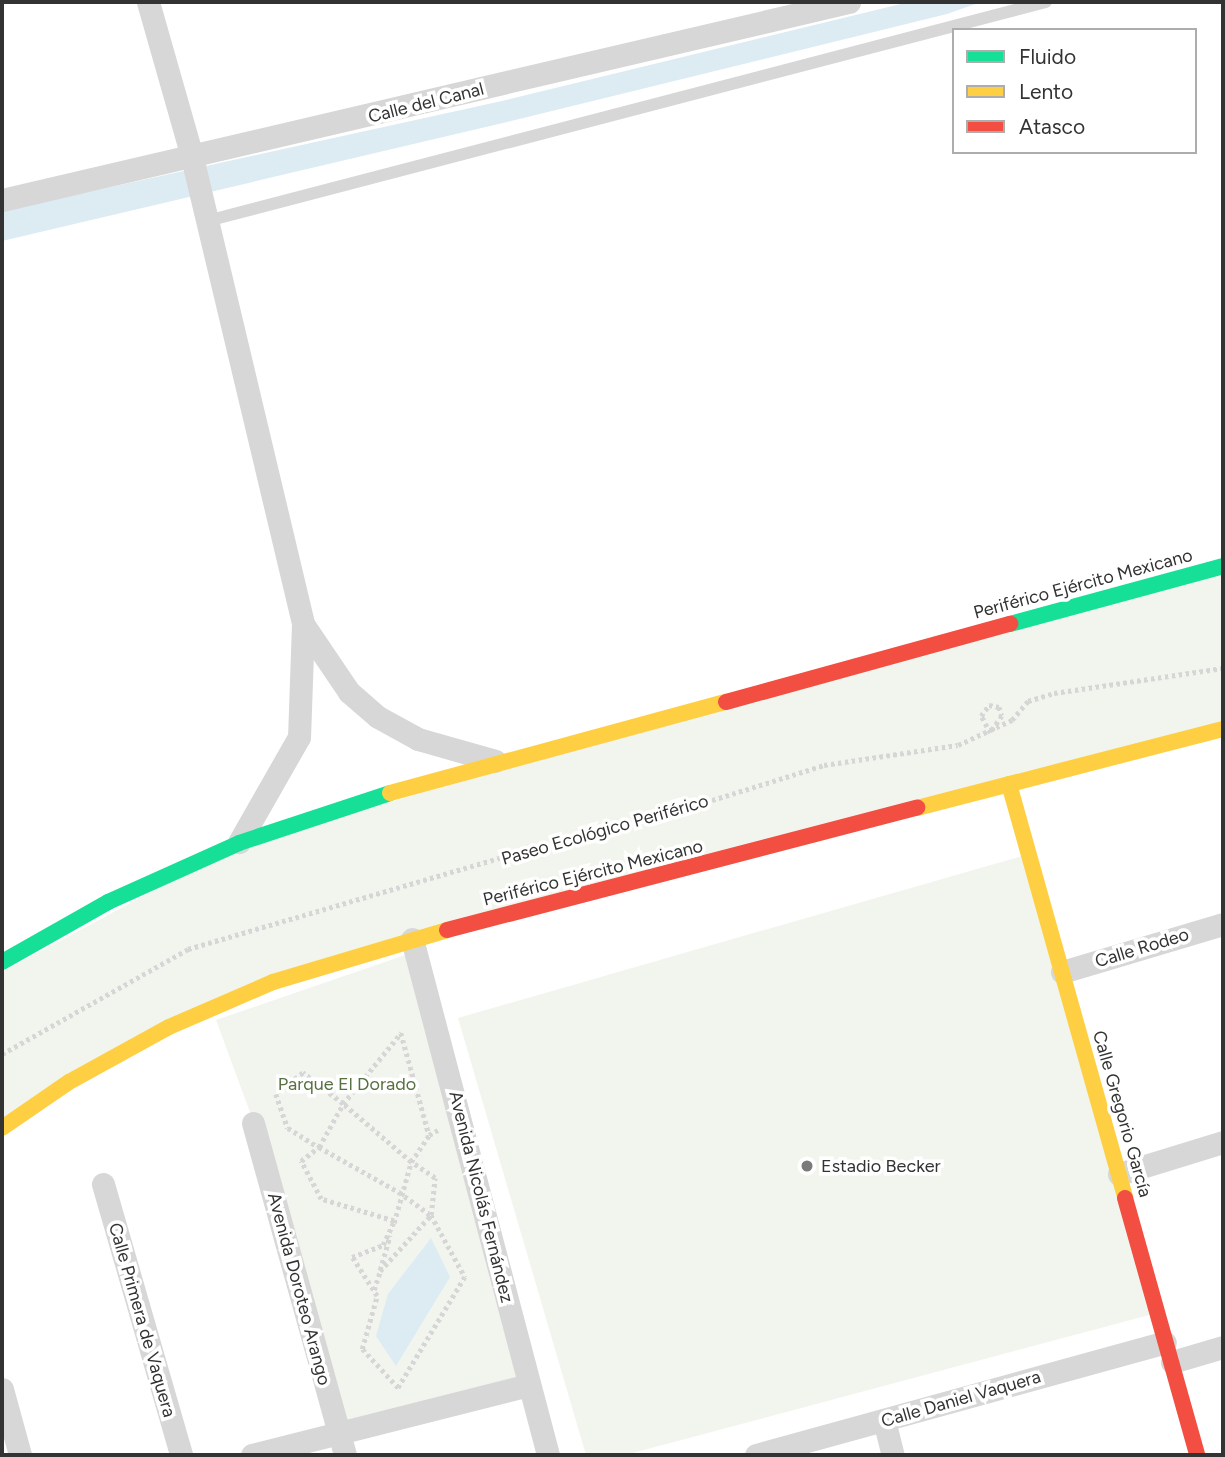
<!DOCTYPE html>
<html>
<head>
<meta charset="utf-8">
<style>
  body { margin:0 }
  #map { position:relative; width:1225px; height:1457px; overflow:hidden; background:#fff; font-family:Figtree,sans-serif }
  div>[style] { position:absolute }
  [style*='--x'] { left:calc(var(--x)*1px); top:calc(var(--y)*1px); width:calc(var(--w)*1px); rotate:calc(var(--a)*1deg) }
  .green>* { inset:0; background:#f1f5ed }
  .water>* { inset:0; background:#ddebf3 }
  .path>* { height:4.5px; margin-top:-2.25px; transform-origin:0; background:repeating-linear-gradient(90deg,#d6d6d6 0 3.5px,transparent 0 7px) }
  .lane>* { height:12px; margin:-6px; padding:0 6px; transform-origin:6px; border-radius:6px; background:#d7d7d7 }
  .street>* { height:23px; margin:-11.5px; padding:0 11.5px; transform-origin:11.5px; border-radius:11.5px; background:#d7d7d7 }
  .fast>* { height:16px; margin:-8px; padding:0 8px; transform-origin:8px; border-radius:8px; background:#16e098 }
  .slow>* { height:16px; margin:-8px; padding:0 8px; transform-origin:8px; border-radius:8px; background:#ffcf43 }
  .jam>* { height:16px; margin:-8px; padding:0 8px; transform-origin:8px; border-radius:8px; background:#f24e42 }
  .dots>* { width:19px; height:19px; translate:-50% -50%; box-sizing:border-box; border:4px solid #fff; border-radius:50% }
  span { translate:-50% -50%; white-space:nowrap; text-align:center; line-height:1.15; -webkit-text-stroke:7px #fff; paint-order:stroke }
  .street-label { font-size:18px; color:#333 }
  .park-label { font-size:18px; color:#56703f }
  .poi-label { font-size:18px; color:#333 }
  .left { translate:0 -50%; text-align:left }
  .frame { position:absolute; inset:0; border:4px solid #333; pointer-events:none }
  .legend { position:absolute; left:952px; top:28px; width:245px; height:126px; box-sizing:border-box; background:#fff; border:2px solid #adadad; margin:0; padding:9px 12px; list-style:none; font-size:21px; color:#333 }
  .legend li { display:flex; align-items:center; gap:14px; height:35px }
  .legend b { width:35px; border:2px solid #adadad }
</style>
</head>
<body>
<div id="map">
  <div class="green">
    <div style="clip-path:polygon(1223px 569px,1223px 724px,277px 976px,2px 1124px,2px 972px,240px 844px)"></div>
    <div style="clip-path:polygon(1029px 854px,1153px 1314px,625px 1455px,586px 1455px,458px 1018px)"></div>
    <div style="clip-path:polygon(414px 952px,529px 1385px,339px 1432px,254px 1123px,216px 1020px)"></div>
  </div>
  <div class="water">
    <div style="clip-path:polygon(909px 2px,981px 2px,947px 14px,507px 122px,2px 241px,2px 211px,502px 101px)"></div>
    <div style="clip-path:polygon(431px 1238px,450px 1277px,396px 1366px,376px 1336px,388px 1294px)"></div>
  </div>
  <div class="path">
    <div style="--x:989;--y:705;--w:10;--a:11"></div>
    <div style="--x:999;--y:707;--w:9;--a:72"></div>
    <div style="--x:1002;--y:716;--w:21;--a:125"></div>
    <div style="--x:990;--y:733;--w:19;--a:-118"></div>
    <div style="--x:981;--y:716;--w:14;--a:-54"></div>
    <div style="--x:2;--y:1054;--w:214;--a:-29.4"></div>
    <div style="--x:188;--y:949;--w:430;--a:-16.3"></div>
    <div style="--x:601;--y:828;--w:52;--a:-10"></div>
    <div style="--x:652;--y:819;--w:180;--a:-17.4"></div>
    <div style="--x:824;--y:765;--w:135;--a:-8.5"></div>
    <div style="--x:958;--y:745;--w:60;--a:-24.8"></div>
    <div style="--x:1012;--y:720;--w:25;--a:-50"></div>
    <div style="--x:1028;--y:701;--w:27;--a:-17"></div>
    <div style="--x:1054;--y:693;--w:171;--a:-8.4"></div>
    <div style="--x:394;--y:1223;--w:63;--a:-74.4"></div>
    <div style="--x:411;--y:1162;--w:32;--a:-56"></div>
    <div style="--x:429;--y:1135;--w:10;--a:-29"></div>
    <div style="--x:380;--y:1270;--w:36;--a:-74"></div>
    <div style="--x:374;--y:1290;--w:20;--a:-72"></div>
    <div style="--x:380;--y:1271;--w:76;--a:-47.7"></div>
    <div style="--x:431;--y:1215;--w:37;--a:-84"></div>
    <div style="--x:435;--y:1178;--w:29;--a:-146"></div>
    <div style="--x:411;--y:1162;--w:89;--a:-139.5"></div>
    <div style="--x:343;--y:1104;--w:51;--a:-142.2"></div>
    <div style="--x:303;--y:1073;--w:34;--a:142"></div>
    <div style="--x:276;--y:1094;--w:36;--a:71"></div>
    <div style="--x:288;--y:1128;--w:36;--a:32"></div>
    <div style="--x:319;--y:1147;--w:92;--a:29.4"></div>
    <div style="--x:399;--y:1192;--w:39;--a:36"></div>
    <div style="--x:431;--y:1215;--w:71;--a:61.3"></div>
    <div style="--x:465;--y:1277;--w:130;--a:121.1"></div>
    <div style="--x:398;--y:1388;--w:53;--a:-132.7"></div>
    <div style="--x:362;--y:1349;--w:55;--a:-74.2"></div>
    <div style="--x:377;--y:1296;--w:46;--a:-122.7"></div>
    <div style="--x:352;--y:1257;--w:33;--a:-21"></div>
    <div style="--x:383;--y:1245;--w:26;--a:-65"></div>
    <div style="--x:394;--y:1221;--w:76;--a:-163.2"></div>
    <div style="--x:321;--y:1199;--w:43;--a:-117.8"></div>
    <div style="--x:301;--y:1161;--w:23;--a:-38"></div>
    <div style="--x:319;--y:1147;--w:49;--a:-60.8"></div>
    <div style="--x:343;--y:1104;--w:92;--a:-50.8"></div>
    <div style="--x:401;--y:1033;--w:106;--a:74.6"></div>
  </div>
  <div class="lane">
    <div style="--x:207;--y:221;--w:867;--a:-14.63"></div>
  </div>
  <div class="street">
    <div style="--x:148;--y:2;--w:157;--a:74.1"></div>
    <div style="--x:191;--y:153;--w:484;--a:76.6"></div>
    <div style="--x:303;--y:624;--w:113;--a:92"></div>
    <div style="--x:299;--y:737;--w:121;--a:119.7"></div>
    <div style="--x:2;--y:200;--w:870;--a:-13.16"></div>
    <div style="--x:303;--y:624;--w:82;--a:55.9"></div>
    <div style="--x:349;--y:692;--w:38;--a:41"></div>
    <div style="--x:378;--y:717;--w:46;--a:28.8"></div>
    <div style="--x:418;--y:739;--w:80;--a:15.9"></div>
    <div style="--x:412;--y:939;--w:534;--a:75.23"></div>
    <div style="--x:1062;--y:972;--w:168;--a:-16.6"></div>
    <div style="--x:253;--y:1123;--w:345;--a:74.5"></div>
    <div style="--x:1119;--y:1174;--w:109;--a:-17.1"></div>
    <div style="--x:103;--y:1184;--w:282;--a:73.9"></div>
    <div style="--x:1172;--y:1362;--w:53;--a:-16.4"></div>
    <div style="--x:2;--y:1389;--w:68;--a:74.7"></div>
    <div style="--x:884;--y:1420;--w:36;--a:76"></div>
    <div style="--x:252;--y:1455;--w:286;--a:-14.2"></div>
    <div style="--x:756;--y:1455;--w:424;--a:-15.4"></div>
  </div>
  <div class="fast">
    <div style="--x:1010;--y:624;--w:221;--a:-15.2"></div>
    <div style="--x:2;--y:962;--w:122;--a:-29.5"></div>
    <div style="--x:108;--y:902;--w:144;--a:-24.2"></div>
    <div style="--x:239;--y:843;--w:159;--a:-18.3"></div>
  </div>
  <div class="slow">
    <div style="--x:1009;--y:784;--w:430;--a:74.3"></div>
    <div style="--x:390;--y:793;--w:348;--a:-15.2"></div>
    <div style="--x:917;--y:808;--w:316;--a:-14.5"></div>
    <div style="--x:2;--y:1128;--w:81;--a:-34.5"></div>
    <div style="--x:69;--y:1082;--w:114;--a:-28.8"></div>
    <div style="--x:169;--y:1027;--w:113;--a:-23.4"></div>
    <div style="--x:273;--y:982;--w:182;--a:-16.6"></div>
  </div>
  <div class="jam">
    <div style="--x:726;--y:702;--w:295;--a:-15.4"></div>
    <div style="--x:447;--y:930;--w:486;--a:-14.6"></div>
    <div style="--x:1125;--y:1198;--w:267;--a:74.3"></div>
  </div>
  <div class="dots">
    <div style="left:807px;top:1166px;background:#7a7a7a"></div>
  </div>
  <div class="street-label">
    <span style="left:426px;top:103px;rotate:-14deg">Calle del Canal</span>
    <span style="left:1083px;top:584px;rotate:-15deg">Periférico Ejército Mexicano</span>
    <span style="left:605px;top:830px;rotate:-16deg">Paseo Ecológico Periférico</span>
    <span style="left:593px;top:873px;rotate:-14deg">Periférico Ejército Mexicano</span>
    <span style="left:1142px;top:948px;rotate:-17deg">Calle Rodeo</span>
    <span style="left:1122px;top:1114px;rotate:74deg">Calle Gregorio García</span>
    <span style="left:481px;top:1197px;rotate:76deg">Avenida Nicolás Fernández</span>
    <span style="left:299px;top:1289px;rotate:75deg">Avenida Doroteo Arango</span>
    <span style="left:142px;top:1320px;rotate:74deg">Calle Primera de Vaquera</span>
    <span style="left:961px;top:1399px;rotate:-16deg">Calle Daniel Vaquera</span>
  </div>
  <div class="park-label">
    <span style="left:347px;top:1084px">Parque El Dorado</span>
  </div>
  <div class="poi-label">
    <span class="left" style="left:821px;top:1166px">Estadio Becker</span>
  </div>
  <div class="frame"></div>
  <ul class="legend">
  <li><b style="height:9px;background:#16e098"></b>Fluido</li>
  <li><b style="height:9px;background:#ffcf43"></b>Lento</li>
  <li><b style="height:9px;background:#f24e42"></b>Atasco</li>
  </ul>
</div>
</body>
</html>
